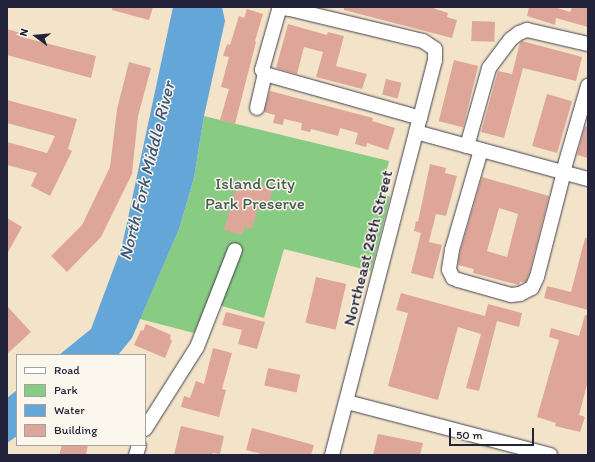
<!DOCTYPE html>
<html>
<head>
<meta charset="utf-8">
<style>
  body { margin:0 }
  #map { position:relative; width:595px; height:462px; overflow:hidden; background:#f3e4c9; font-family:Itim,sans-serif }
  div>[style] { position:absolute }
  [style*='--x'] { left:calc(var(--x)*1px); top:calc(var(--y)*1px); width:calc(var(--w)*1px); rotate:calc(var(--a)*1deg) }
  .green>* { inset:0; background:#88cb83 }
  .water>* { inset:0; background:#65a6d8 }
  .building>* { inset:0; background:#dea699; transform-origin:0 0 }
  .roads { filter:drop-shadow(0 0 1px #413f50) drop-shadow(0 0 1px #413f50) }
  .minor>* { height:14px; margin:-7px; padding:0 7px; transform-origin:7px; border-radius:7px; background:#fff }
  span { translate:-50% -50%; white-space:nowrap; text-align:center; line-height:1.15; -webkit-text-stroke:3px #fbf7ec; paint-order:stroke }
  .park-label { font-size:17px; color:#465d54 }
  .street-label { font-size:17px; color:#22223b }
  .water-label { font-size:18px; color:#3d577a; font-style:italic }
  .frame { position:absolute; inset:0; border:8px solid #22223b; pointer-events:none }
  .legend { position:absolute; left:16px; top:354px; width:130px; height:92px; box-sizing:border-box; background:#fbf7ec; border:1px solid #a4a2a5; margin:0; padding:5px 7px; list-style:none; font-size:12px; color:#22223b }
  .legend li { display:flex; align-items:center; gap:8px; height:20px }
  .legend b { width:20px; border:1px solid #a4a2a5 }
  .north { position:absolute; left:16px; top:16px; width:40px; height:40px; -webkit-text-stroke:3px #fbf7ec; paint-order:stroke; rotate:286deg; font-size:11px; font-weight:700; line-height:16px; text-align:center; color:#22223b }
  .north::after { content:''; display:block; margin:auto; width:14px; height:18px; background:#22223b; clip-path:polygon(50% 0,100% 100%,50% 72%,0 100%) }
  .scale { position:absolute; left:449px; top:428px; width:85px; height:18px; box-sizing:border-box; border:2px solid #22223b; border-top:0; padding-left:5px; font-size:12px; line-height:14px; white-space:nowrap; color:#22223b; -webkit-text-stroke:3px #fbf7ec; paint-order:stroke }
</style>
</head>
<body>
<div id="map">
  <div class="green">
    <div style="clip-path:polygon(204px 116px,389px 161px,381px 193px,390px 197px,371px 271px,284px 249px,264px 318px,208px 302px,194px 333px,140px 319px,179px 229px,194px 178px)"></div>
  </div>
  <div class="water">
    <div style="clip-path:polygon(173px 7px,222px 7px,225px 21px,204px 116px,194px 178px,179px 229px,132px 338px,118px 355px,59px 355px,91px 329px,122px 246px)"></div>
    <div style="clip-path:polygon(17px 390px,17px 436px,7px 443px,7px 398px)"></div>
  </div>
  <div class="building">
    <div style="clip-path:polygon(112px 7px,153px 7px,149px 20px,112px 10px)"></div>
    <div style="clip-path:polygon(344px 7px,430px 7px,448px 13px,447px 17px,457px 20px,452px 38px,344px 10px)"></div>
    <div style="clip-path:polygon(529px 7px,554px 7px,570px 12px,572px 7px,588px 8px,588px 27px,556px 18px,555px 25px,549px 23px,527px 16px)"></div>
    <div style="clip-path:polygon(247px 9px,263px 14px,255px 41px,256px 42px,235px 124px,220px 120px,229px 89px,221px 87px,229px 57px,223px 56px,227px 44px,230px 45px,239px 16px,244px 18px)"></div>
    <div style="left:472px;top:21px;width:23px;height:20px;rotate:2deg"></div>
    <div style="clip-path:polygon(288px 24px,327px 35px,328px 32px,344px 36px,336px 66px,367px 74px,362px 89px,316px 77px,323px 52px,304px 47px,297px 74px,276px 68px)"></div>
    <div style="clip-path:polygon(7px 29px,24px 34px,22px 37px,96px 56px,91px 78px,7px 55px)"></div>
    <div style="clip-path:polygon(522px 41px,582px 57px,576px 81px,523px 68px,504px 138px,481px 132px,498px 71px,512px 74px,520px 43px)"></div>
    <div style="left:454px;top:60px;width:25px;height:63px;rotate:14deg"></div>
    <div style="clip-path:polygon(129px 62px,151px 68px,138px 116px,132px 174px,101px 237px,67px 272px,51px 256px,82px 225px,110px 167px,117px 109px)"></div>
    <div style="left:386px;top:79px;width:16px;height:16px;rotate:14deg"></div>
    <div style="clip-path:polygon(270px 91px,373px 118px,372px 121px,395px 128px,388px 150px,367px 143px,366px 147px,355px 144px,358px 133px,340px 128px,338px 136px,311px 129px,310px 132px,301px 130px,302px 123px,284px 119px,283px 125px,273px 123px,275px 115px,264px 112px)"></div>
    <div style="left:547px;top:94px;width:26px;height:54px;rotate:16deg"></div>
    <div style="clip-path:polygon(7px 100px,77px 119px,68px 149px,72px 151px,50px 196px,31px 186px,37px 173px,7px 165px,7px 142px,47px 153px,55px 136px,7px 123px)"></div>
    <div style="clip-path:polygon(585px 126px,588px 127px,588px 158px,577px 155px)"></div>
    <div style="clip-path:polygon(430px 164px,446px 168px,445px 173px,457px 176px,446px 216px,436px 214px,429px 242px,442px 245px,433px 279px,411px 273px,421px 233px,414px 231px,416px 221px,418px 222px)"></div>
    <div style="clip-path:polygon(evenodd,482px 177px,549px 196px,529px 274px,526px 282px,520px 282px,519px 285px,473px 273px,474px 269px,458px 265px,460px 252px,482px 177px,499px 208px,518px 214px,507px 257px,487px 251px,499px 208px)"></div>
    <div style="clip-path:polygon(238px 179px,273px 188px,269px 203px,260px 201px,252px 229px,245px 227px,242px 235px,224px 230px)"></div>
    <div style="clip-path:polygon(7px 218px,22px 227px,7px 254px)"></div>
    <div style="clip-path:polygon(585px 238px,588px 238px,588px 310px,544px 298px,547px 286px,571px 292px)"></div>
    <div style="left:316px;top:277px;width:31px;height:47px;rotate:13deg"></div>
    <div style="clip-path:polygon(401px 293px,485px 316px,488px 304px,522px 313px,519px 327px,497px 321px,479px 391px,466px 388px,481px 334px,458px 327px,438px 400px,388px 386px,408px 313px,396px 310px)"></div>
    <div style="clip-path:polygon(7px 306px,31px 332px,7px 354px)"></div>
    <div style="clip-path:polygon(226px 312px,265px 322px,257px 349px,238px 344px,242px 330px,222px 325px)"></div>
    <div style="clip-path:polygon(585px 315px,588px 316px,588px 381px,579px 415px,585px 417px,580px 432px,555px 426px,556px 423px,537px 417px,559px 340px,549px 337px,551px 328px,579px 336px)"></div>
    <div style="clip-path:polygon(146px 324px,171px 335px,170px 339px,172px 341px,165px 358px,134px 345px,141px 330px,143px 331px)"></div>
    <div style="clip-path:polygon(213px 348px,232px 353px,222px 389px,226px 390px,219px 417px,181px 407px,184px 396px,190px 398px,196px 381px,204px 384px)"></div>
    <div style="left:268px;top:368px;width:33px;height:18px;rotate:12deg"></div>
    <div style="clip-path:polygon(181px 426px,224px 436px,220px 454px,213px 453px,212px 455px,174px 455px)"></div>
    <div style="clip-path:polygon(252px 428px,314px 445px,311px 455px,265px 455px,246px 450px)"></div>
    <div style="clip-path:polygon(378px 434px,423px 443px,420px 455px,373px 455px)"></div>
    <div style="clip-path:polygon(62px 445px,88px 445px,86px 455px,59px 455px)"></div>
  </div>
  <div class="roads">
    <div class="minor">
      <div style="--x:257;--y:108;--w:35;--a:-77"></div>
      <div style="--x:416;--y:132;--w:178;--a:15.3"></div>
      <div style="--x:467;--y:146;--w:81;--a:-74.2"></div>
      <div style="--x:489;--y:68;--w:36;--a:-53"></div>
      <div style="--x:511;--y:39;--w:10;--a:-37"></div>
      <div style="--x:519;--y:33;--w:9;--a:-21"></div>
      <div style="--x:527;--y:30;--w:63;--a:12.9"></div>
      <div style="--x:481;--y:150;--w:104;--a:106.2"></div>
      <div style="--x:452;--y:250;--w:20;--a:99"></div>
      <div style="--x:449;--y:270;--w:9;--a:63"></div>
      <div style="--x:453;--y:278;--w:5;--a:22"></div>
      <div style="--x:458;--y:280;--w:55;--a:15.8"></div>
      <div style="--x:511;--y:295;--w:9;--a:-6"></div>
      <div style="--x:520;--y:294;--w:13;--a:-27"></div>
      <div style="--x:532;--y:288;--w:12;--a:-66"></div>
      <div style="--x:537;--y:277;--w:108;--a:-75.6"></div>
      <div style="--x:563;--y:172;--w:90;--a:-73.8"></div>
      <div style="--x:347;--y:402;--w:210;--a:14.6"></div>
      <div style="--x:145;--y:429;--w:97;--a:-57.6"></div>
      <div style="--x:197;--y:347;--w:104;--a:-68.6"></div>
      <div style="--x:136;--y:455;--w:10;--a:-73"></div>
      <div style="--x:332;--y:455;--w:348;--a:-75.4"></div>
      <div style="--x:420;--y:118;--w:60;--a:-75.5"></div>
      <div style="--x:435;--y:60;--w:11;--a:-90"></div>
      <div style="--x:435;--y:49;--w:14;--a:-146"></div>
      <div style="--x:423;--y:41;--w:137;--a:-166.5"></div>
      <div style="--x:290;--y:9;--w:7;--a:-172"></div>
      <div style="--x:283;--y:8;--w:4;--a:153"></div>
      <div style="--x:279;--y:10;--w:62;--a:105.8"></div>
      <div style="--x:262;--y:70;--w:5;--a:53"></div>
      <div style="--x:265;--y:74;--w:161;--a:15.8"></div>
    </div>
  </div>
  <div class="park-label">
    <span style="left:255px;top:194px">Island City<br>Park Preserve</span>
  </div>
  <div class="street-label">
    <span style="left:368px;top:248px;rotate:-76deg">Northeast 28th Street</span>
  </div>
  <div class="water-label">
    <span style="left:147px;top:171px;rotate:-76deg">North Fork Middle River</span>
  </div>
  <div class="frame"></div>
  <ul class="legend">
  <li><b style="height:5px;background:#fff"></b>Road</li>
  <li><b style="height:11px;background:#88cb83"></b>Park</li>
  <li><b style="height:11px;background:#65a6d8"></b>Water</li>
  <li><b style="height:11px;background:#dea699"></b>Building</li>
  </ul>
  <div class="north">N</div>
  <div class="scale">50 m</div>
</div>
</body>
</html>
